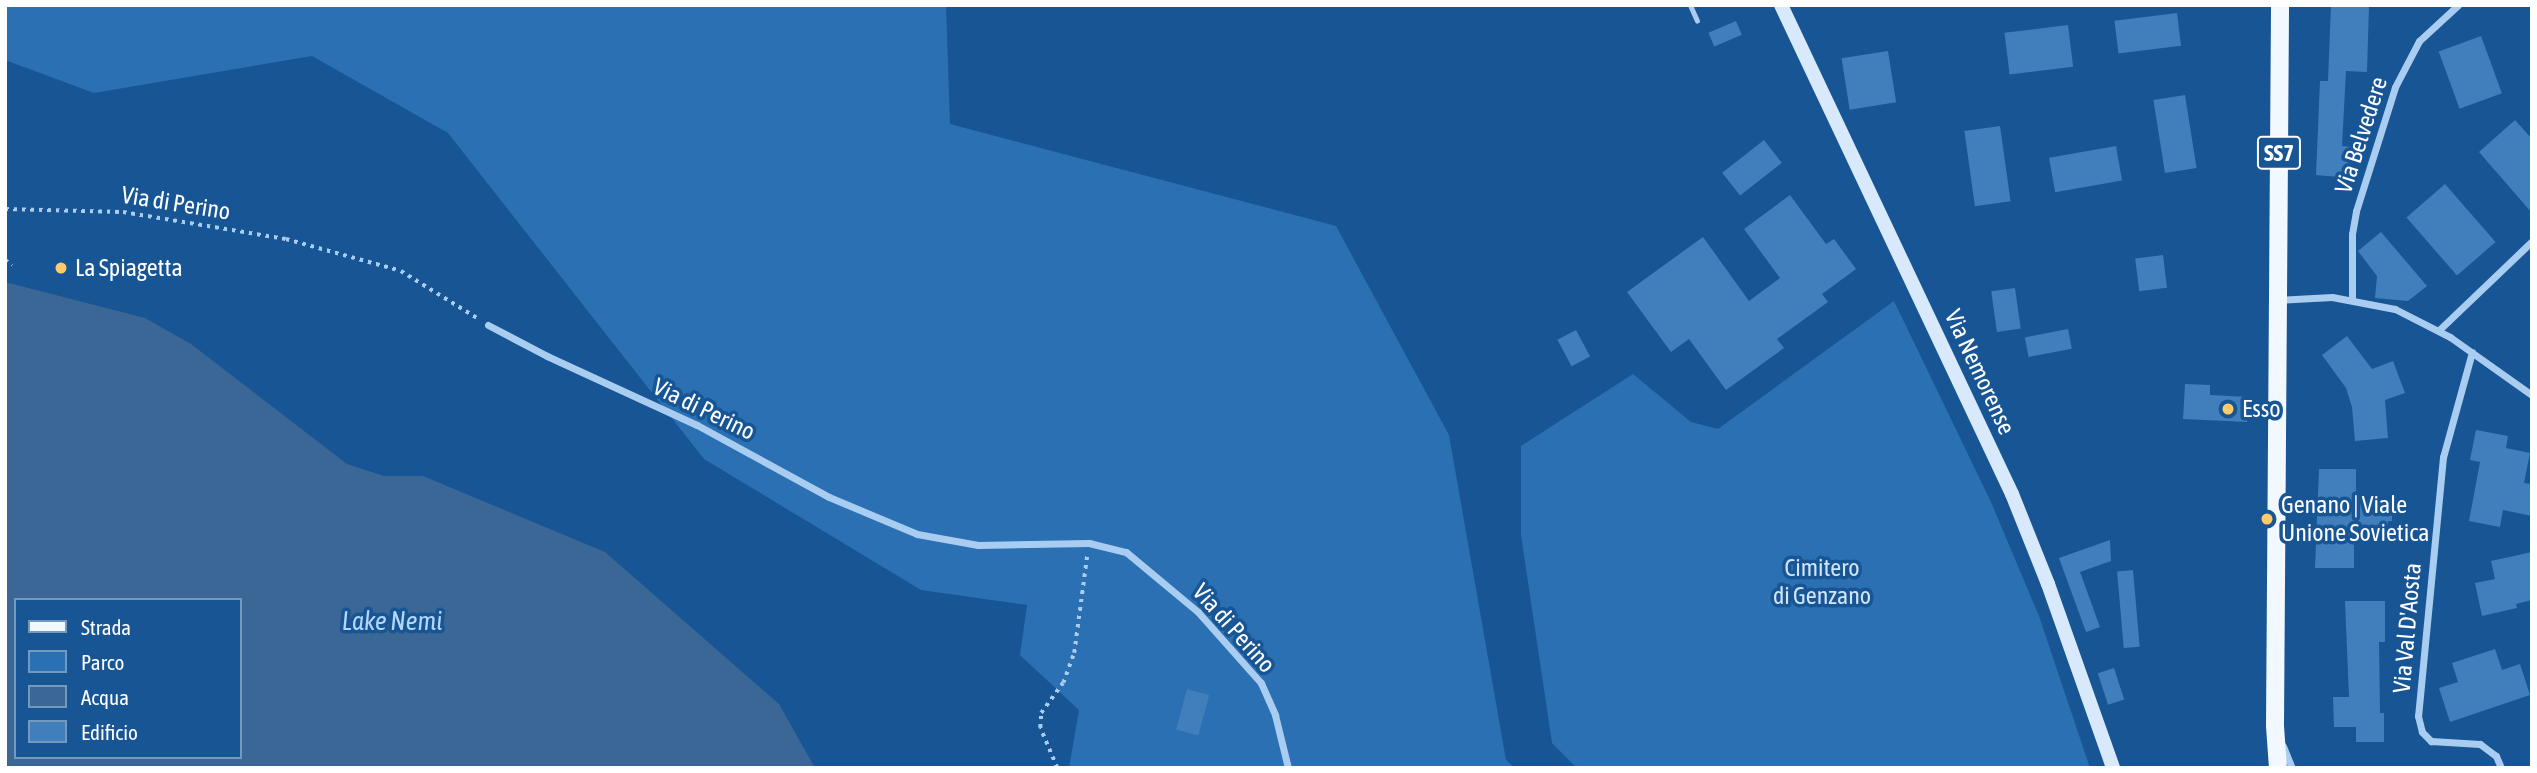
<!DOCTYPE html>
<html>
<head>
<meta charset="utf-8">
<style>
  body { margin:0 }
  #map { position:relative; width:2537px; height:773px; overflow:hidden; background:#175595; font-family:"Asap Condensed",sans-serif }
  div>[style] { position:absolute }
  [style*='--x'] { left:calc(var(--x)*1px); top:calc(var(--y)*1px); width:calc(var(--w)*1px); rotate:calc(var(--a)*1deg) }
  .green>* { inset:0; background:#2b70b3 }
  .water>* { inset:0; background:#3a6795 }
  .building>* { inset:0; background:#407fbc; transform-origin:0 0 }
  .path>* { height:3.5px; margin-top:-1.75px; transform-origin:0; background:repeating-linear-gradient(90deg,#a9cdf1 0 3.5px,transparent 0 8.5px) }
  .service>* { height:5px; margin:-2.5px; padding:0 2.5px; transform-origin:2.5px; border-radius:2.5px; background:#a9cdf1 }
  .minor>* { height:7px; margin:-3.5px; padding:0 3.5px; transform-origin:3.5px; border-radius:3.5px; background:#a9cdf1 }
  .secondary>* { height:14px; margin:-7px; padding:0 7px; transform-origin:7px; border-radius:7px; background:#d7e9fb }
  .primary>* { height:18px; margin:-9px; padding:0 9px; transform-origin:9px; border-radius:9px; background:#f2f8ff }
  .dots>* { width:19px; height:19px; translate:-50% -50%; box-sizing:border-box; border:4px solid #175595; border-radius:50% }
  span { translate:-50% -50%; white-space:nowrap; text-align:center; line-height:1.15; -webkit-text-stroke:7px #175595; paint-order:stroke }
  .shield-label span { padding:2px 5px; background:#175595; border:2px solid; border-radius:5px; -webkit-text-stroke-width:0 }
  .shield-label { font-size:23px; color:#fff; font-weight:700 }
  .street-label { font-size:24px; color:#fff }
  .poi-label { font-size:24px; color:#fff }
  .left { translate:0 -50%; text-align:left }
  .park-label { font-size:24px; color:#d0e6fc }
  .water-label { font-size:26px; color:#b5d7f7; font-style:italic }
  .frame { position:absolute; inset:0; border:7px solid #fff; pointer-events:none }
  .legend { position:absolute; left:14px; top:598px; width:228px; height:161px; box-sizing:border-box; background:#175595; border:2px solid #7499bf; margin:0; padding:9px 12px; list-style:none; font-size:21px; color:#fff }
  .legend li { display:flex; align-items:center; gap:14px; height:35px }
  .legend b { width:35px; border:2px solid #7499bf }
</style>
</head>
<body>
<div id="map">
  <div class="green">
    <div style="clip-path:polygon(5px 5px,946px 5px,950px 124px,1336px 226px,1449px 435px,1506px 760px,1515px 768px,1069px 768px,1079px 710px,1020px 655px,1027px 605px,921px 590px,704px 459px,448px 133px,312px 56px,94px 93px,5px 60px)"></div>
    <div style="clip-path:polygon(1894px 301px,1991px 502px,2039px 616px,2090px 768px,1577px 768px,1552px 743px,1521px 535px,1521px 446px,1633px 374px,1691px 422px,1718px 429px)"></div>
  </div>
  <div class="water">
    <div style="clip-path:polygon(evenodd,5px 282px,145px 318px,191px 344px,347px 464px,384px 476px,423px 476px,605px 552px,779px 704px,815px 768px,5px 768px,5px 282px,16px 600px,240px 600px,240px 757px,16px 757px,16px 600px)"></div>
  </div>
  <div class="building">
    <div style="clip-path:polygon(2331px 5px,2369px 6px,2367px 72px,2346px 71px,2342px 146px,2352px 147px,2350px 178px,2316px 175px,2320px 81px,2328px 81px)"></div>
    <div style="left:2177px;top:13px;width:33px;height:63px;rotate:83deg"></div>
    <div style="left:1736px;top:21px;width:15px;height:30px;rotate:67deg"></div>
    <div style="left:2068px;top:25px;width:42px;height:64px;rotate:83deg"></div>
    <div style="left:2481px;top:36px;width:61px;height:45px;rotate:70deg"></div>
    <div style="left:1888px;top:51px;width:52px;height:47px;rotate:81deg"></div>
    <div style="left:2185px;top:95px;width:74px;height:32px;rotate:81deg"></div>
    <div style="clip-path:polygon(2515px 120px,2532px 139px,2532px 213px,2479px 152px)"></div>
    <div style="left:2000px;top:126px;width:76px;height:36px;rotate:82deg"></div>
    <div style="left:1764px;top:140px;width:29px;height:53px;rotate:52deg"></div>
    <div style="left:2116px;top:146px;width:35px;height:68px;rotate:80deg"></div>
    <div style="left:2445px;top:184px;width:77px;height:51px;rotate:49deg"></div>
    <div style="clip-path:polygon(1790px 195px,1826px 244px,1834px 239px,1856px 269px,1822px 294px,1828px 302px,1777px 339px,1784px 348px,1726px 390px,1689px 339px,1671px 352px,1627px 292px,1703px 237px,1749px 301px,1780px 278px,1744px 229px)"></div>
    <div style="clip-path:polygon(2381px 232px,2427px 286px,2408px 301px,2375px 298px,2377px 276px,2358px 251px)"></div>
    <div style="left:2163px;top:255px;width:33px;height:28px;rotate:83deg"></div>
    <div style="left:2015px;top:288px;width:41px;height:24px;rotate:82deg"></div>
    <div style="left:2068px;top:329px;width:20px;height:44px;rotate:79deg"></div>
    <div style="left:1576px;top:330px;width:30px;height:21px;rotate:62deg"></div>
    <div style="clip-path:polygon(2347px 336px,2372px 369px,2393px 361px,2405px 393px,2385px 400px,2388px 438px,2355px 441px,2352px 407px,2346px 388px,2322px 355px)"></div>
    <div style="clip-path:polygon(2185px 384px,2210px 385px,2210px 395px,2248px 397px,2247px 422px,2183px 419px)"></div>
    <div style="clip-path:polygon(2476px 430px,2508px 436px,2506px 448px,2530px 453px,2524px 483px,2532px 484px,2532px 516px,2503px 510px,2500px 527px,2469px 521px,2480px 462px,2470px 460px)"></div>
    <div style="clip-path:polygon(2319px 469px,2356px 469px,2356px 500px,2392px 500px,2392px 521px,2388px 521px,2388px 531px,2376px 531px,2376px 537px,2354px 537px,2354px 568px,2315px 568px)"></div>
    <div style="clip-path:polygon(2110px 540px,2111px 561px,2080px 572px,2100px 627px,2086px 632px,2059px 558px)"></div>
    <div style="clip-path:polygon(2532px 552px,2532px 600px,2516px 604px,2517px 608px,2482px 616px,2475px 583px,2495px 579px,2491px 561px)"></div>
    <div style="left:2133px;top:570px;width:77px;height:16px;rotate:85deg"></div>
    <div style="clip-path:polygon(2345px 601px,2385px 601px,2385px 642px,2379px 642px,2380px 713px,2384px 713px,2384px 742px,2356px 742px,2356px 727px,2334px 727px,2333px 697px,2349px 697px)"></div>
    <div style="clip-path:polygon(2495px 649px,2502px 670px,2520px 664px,2530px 695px,2450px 722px,2439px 688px,2458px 682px,2452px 663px)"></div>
    <div style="left:2114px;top:668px;width:33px;height:17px;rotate:72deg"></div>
    <div style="left:1187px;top:689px;width:23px;height:42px;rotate:15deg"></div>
  </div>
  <div class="path">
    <div style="--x:5;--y:209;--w:118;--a:1.5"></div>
    <div style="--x:123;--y:212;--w:165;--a:9.4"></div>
    <div style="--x:286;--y:239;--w:119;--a:15.5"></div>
    <div style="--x:401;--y:271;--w:89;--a:31.7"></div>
    <div style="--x:5;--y:260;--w:9;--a:36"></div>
    <div style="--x:1057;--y:768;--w:43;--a:-113"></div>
    <div style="--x:1040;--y:728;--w:15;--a:-86"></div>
    <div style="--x:1041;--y:713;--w:37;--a:-54"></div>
    <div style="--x:1063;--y:683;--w:32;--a:-70"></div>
    <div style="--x:1074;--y:653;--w:98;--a:-82.4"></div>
  </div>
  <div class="service">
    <div style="--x:1690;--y:5;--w:17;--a:66"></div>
  </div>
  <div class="minor">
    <div style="--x:2352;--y:299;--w:65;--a:-90"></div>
    <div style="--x:2352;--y:234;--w:23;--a:-80"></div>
    <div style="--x:2356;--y:211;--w:130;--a:-72.5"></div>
    <div style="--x:2395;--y:87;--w:52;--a:-62.4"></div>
    <div style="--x:2419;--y:41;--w:53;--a:-42.7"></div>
    <div style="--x:2278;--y:300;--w:54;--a:-3.2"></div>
    <div style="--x:2332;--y:297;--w:64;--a:10.8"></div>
    <div style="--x:2395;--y:309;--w:62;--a:27"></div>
    <div style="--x:2450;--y:337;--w:100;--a:35.3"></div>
    <div style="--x:488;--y:325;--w:67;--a:27.7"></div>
    <div style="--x:547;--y:356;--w:165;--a:24.7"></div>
    <div style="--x:697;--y:425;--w:150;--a:28.6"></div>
    <div style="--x:829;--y:497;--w:95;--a:22.8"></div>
    <div style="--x:917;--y:534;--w:62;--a:10.2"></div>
    <div style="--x:978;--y:545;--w:111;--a:-1"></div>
    <div style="--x:1089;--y:543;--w:38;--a:14"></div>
    <div style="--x:1126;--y:552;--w:94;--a:39.8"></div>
    <div style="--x:1198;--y:612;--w:95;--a:48.4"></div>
    <div style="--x:1261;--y:683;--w:35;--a:66"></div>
    <div style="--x:1275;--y:715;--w:55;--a:76.2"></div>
    <div style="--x:2439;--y:330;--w:129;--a:-43.7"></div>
    <div style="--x:2472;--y:352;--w:109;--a:105.4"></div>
    <div style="--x:2443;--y:457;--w:260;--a:95.5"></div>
    <div style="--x:2418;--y:716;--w:16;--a:76"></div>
    <div style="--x:2422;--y:732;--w:13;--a:45"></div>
    <div style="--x:2431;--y:741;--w:49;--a:3.5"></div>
    <div style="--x:2480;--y:744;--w:20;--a:37"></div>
    <div style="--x:2496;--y:756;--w:13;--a:67"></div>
    <div style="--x:2283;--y:746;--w:24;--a:68"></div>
  </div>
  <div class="secondary">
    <div style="--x:1781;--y:5;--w:541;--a:64.71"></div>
    <div style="--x:2012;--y:494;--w:97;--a:68.2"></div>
    <div style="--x:2048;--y:584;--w:195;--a:70.5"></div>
  </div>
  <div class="primary">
    <div style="--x:2278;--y:768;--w:42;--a:-94.1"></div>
    <div style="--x:2275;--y:726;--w:721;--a:-89.6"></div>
  </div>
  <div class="dots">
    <div style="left:61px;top:268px;background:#ffcb68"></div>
    <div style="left:2228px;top:409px;background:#ffcb68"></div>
    <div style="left:2267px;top:519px;background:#ffcb68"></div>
  </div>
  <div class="shield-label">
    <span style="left:2279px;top:153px">SS7</span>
  </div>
  <div class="street-label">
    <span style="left:2361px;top:135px;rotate:-72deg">Via Belvedere</span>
    <span style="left:176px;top:203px;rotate:9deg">Via di Perino</span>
    <span style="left:1980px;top:372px;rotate:65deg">Via Nemorense</span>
    <span style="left:704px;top:409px;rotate:26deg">Via di Perino</span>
    <span style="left:1234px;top:628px;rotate:48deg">Via di Perino</span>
    <span style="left:2407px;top:628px;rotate:-85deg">Via Val D'Aosta</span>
  </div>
  <div class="poi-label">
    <span class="left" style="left:75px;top:268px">La Spiagetta</span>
    <span class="left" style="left:2242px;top:409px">Esso</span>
    <span class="left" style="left:2281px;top:519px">Genano | Viale<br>Unione Sovietica</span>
  </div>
  <div class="park-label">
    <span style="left:1822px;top:582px">Cimitero<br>di Genzano</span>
  </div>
  <div class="water-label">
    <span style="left:392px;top:622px">Lake Nemi</span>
  </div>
  <div class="frame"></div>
  <ul class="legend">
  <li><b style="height:9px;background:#f2f8ff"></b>Strada</li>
  <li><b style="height:19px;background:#2b70b3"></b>Parco</li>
  <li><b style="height:19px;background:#3a6795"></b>Acqua</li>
  <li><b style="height:19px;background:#407fbc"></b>Edificio</li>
  </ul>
</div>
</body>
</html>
